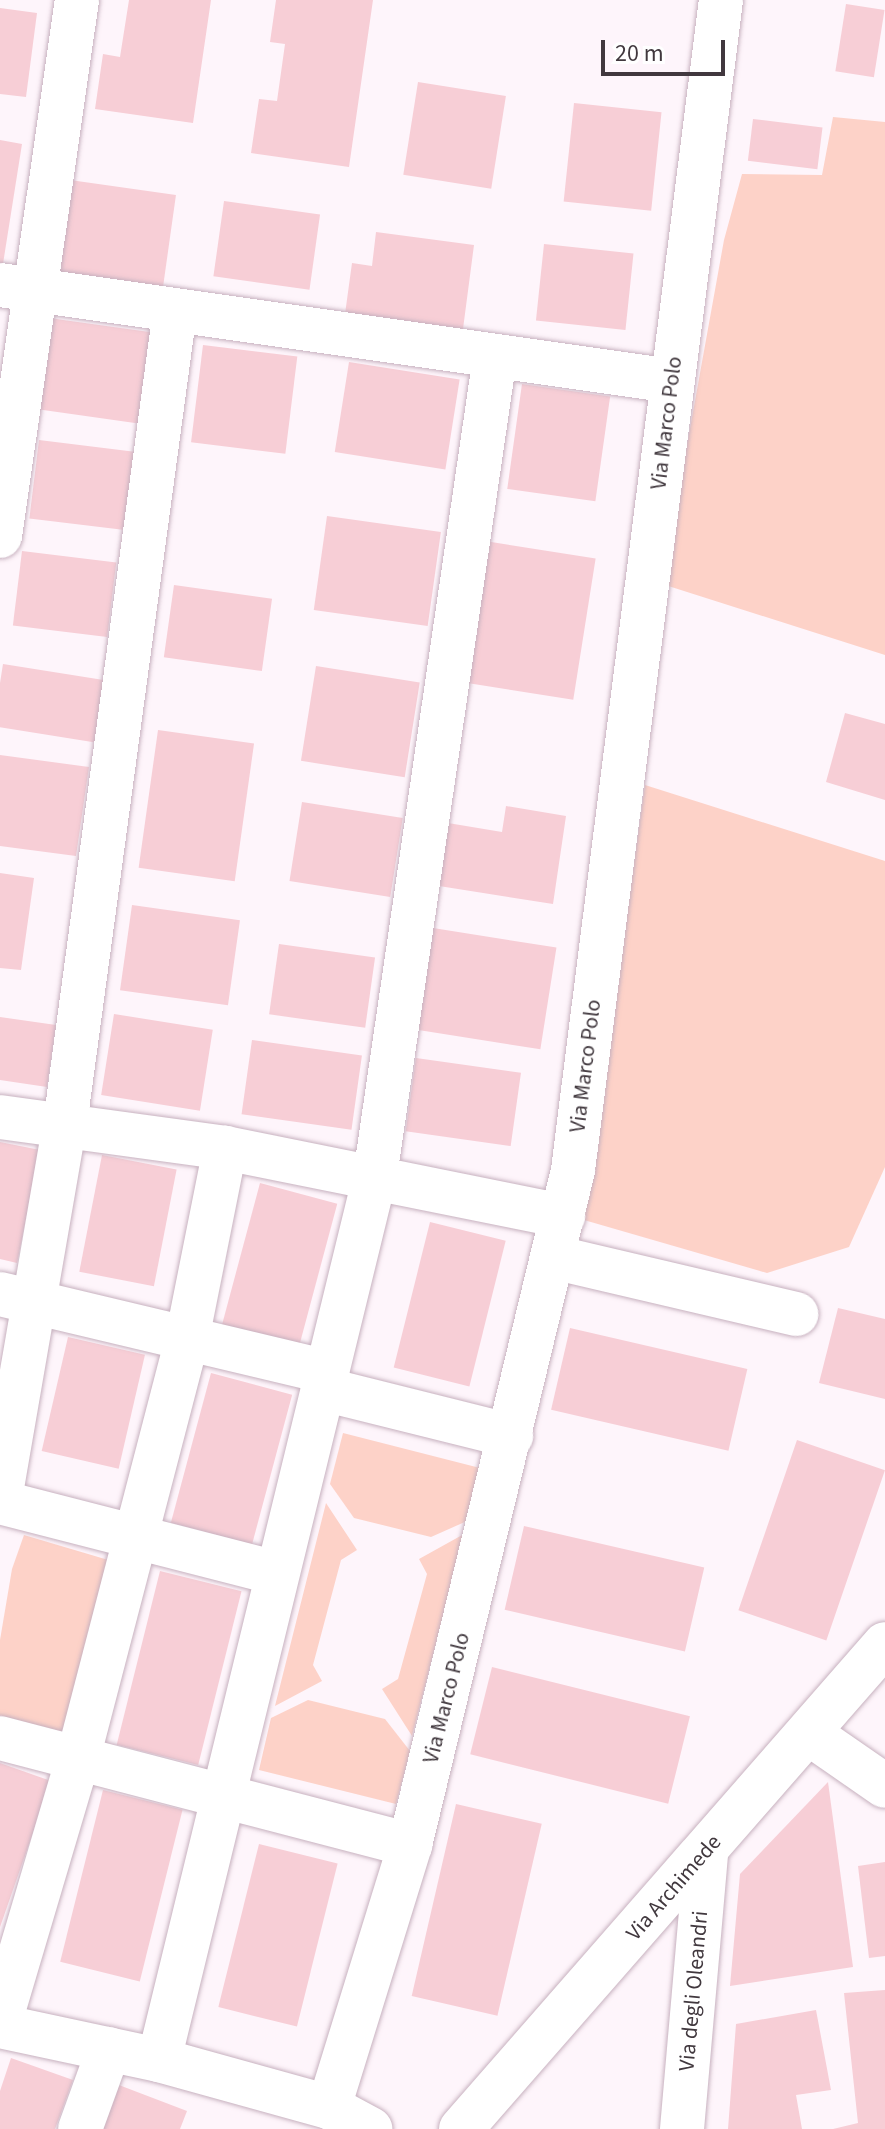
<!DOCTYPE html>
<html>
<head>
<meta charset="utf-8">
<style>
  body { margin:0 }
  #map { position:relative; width:885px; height:2129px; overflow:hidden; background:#fef5fb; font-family:"Source Sans 3",sans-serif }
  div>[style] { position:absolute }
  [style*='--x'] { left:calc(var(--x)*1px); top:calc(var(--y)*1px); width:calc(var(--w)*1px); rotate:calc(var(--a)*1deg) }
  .green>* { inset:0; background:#fdd2c8 }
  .building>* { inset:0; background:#f7ced6; transform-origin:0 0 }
  .roads { filter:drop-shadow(0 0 2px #c7b1bf) drop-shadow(0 0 2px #c7b1bf) }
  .street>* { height:44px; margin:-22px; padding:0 22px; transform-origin:22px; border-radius:22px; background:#fff }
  span { translate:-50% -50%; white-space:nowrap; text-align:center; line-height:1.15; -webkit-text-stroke:6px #fff; paint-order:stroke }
  .street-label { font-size:22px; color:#41383e }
  .scale { position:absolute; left:601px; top:40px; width:124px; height:36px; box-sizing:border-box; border:4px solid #41383e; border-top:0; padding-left:10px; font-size:24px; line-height:28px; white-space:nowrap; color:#41383e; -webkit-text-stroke:6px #fff; paint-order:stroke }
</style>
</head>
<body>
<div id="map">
  <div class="green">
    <div style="clip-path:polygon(833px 117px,885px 122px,885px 655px,662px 584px,724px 240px,742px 174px,822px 175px)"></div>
    <div style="clip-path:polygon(645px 785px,885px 861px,885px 1167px,849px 1247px,767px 1273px,584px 1220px)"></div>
    <div style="clip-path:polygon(343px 1433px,480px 1468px,467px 1521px,431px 1537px,354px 1518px,330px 1484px)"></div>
    <div style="clip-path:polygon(326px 1503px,357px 1550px,341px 1560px,313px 1665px,322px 1681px,275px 1706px)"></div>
    <div style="clip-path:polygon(464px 1534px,412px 1736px,382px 1689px,398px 1679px,427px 1574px,419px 1559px)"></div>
    <div style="clip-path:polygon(24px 1535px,115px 1562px,75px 1740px,0 1723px,0 1640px,12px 1569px)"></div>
    <div style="clip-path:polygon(308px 1700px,385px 1719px,410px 1751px,396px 1804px,259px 1770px,271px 1718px)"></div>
  </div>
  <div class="building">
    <div style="clip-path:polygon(129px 0,211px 0,193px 123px,95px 109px,103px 54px,120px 57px)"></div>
    <div style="clip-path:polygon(276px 0,373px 0,349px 167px,251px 153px,259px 99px,277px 101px,285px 44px,270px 42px)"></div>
    <div style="left:846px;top:4px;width:39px;height:68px;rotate:9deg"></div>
    <div style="clip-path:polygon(0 8px,37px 13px,26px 97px,0 94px)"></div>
    <div style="left:418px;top:82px;width:89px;height:94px;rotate:9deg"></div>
    <div style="left:574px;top:103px;width:88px;height:99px;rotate:6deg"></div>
    <div style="left:753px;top:119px;width:70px;height:42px;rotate:7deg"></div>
    <div style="clip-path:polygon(0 140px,22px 144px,2px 270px,0 270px)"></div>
    <div style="left:70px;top:180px;width:107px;height:94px;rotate:8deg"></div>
    <div style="left:224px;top:201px;width:97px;height:76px;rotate:8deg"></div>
    <div style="clip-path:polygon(376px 232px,474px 245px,463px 329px,345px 314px,352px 263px,372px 266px)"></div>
    <div style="left:544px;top:244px;width:90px;height:77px;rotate:6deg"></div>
    <div style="left:49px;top:318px;width:105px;height:92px;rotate:8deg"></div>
    <div style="left:203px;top:345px;width:95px;height:98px;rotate:7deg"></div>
    <div style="left:349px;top:362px;width:112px;height:91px;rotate:9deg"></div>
    <div style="left:522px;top:384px;width:89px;height:106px;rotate:8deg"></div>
    <div style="left:39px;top:440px;width:96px;height:79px;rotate:7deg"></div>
    <div style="left:327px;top:516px;width:115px;height:95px;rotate:8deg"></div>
    <div style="left:485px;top:541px;width:112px;height:143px;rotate:9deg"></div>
    <div style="left:22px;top:551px;width:95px;height:75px;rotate:7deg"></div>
    <div style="left:174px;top:585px;width:99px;height:73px;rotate:8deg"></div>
    <div style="left:3px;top:664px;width:105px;height:63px;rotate:9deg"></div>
    <div style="left:316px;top:666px;width:105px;height:96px;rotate:9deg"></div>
    <div style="clip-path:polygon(845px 713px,885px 724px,885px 800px,826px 782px)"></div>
    <div style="left:158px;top:730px;width:97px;height:139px;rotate:8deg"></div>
    <div style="clip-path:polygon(0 755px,89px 767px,76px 856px,0 846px)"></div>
    <div style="left:302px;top:802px;width:102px;height:80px;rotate:9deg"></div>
    <div style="clip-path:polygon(506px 806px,566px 816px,553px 904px,439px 886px,448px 823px,502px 832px)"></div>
    <div style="clip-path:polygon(0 873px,34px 878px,21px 970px,0 968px)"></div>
    <div style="left:132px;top:905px;width:109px;height:86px;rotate:8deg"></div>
    <div style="left:433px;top:928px;width:125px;height:103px;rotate:9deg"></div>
    <div style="left:279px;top:944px;width:97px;height:71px;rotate:8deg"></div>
    <div style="left:114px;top:1014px;width:100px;height:82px;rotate:9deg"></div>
    <div style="clip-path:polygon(0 1017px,56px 1025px,47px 1087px,0 1080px)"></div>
    <div style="left:252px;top:1040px;width:111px;height:75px;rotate:8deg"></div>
    <div style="left:416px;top:1058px;width:106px;height:74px;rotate:8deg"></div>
    <div style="clip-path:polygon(0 1142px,40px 1150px,17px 1263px,0 1259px)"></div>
    <div style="left:102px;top:1155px;width:76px;height:119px;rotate:11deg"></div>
    <div style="left:260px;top:1183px;width:80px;height:147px;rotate:15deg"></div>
    <div style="left:430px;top:1222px;width:78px;height:150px;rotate:14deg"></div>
    <div style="clip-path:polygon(838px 1308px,885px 1319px,885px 1399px,819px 1383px)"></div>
    <div style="left:570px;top:1328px;width:182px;height:84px;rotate:13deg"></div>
    <div style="left:68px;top:1337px;width:79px;height:117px;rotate:13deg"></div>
    <div style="left:211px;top:1373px;width:84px;height:155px;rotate:15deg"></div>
    <div style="left:797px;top:1440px;width:93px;height:180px;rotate:19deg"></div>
    <div style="left:524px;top:1526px;width:185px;height:86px;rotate:13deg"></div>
    <div style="left:160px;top:1571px;width:84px;height:179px;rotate:14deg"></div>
    <div style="left:492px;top:1667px;width:204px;height:90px;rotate:14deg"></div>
    <div style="clip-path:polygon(0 1763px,51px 1781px,0 1927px)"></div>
    <div style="clip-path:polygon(828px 1782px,853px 1967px,730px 1986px,740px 1874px)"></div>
    <div style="left:103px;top:1790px;width:82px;height:177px;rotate:14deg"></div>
    <div style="left:456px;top:1804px;width:88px;height:197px;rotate:13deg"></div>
    <div style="left:259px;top:1844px;width:81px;height:168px;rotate:14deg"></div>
    <div style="clip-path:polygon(885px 1862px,885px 1956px,869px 1958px,858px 1866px)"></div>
    <div style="clip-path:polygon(885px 1990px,885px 2129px,833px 2129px,858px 2123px,844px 1993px)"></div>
    <div style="clip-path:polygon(816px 2010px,831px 2090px,796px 2095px,802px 2129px,728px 2129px,736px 2024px)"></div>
    <div style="clip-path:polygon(11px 2058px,73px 2080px,55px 2129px,0 2129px,0 2091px)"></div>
    <div style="clip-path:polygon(111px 2082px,187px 2111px,180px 2129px,93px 2129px)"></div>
  </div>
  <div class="roads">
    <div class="street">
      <div style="--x:0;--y:285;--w:679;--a:8.13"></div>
      <div style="--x:0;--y:536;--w:542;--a:-81.83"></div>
      <div style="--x:0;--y:1117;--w:227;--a:7.8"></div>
      <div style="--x:225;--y:1148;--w:345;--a:11.4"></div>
      <div style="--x:553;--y:1257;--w:250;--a:13.2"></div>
      <div style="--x:0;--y:1294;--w:336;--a:13.4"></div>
      <div style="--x:323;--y:1389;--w:194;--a:14"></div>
      <div style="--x:0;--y:1499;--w:381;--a:-80.2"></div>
      <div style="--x:65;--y:1124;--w:821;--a:-82.3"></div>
      <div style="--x:0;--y:1502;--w:286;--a:14.4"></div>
      <div style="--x:810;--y:1734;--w:91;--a:34.7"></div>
      <div style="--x:0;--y:1738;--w:424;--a:14.6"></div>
      <div style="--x:0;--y:2022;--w:275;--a:-73.5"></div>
      <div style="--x:78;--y:1758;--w:433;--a:-75.4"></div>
      <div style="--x:187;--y:1339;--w:195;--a:-78.7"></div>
      <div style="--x:0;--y:2026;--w:163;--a:12.1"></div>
      <div style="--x:159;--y:2060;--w:176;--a:15.5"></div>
      <div style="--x:329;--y:2107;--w:47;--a:28.2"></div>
      <div style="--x:159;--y:2060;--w:910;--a:-76.27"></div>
      <div style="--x:375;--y:1176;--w:829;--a:-81.67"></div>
      <div style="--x:329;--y:2107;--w:274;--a:-72.8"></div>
      <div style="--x:410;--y:1845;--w:694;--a:-76.42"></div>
      <div style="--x:573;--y:1170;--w:1179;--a:-82.79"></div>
      <div style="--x:80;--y:2129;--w:85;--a:-70.1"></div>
      <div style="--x:461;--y:2129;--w:644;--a:-48.84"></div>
      <div style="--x:682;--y:2129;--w:277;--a:-85"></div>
    </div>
  </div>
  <div class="street-label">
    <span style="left:667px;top:423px;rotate:-83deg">Via Marco Polo</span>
    <span style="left:586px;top:1066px;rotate:-83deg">Via Marco Polo</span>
    <span style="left:447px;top:1698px;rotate:-76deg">Via Marco Polo</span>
    <span style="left:674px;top:1888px;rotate:-49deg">Via Archimede</span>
    <span style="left:694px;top:1991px;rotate:-85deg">Via degli Oleandri</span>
  </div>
  <div class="scale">20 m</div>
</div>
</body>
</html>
